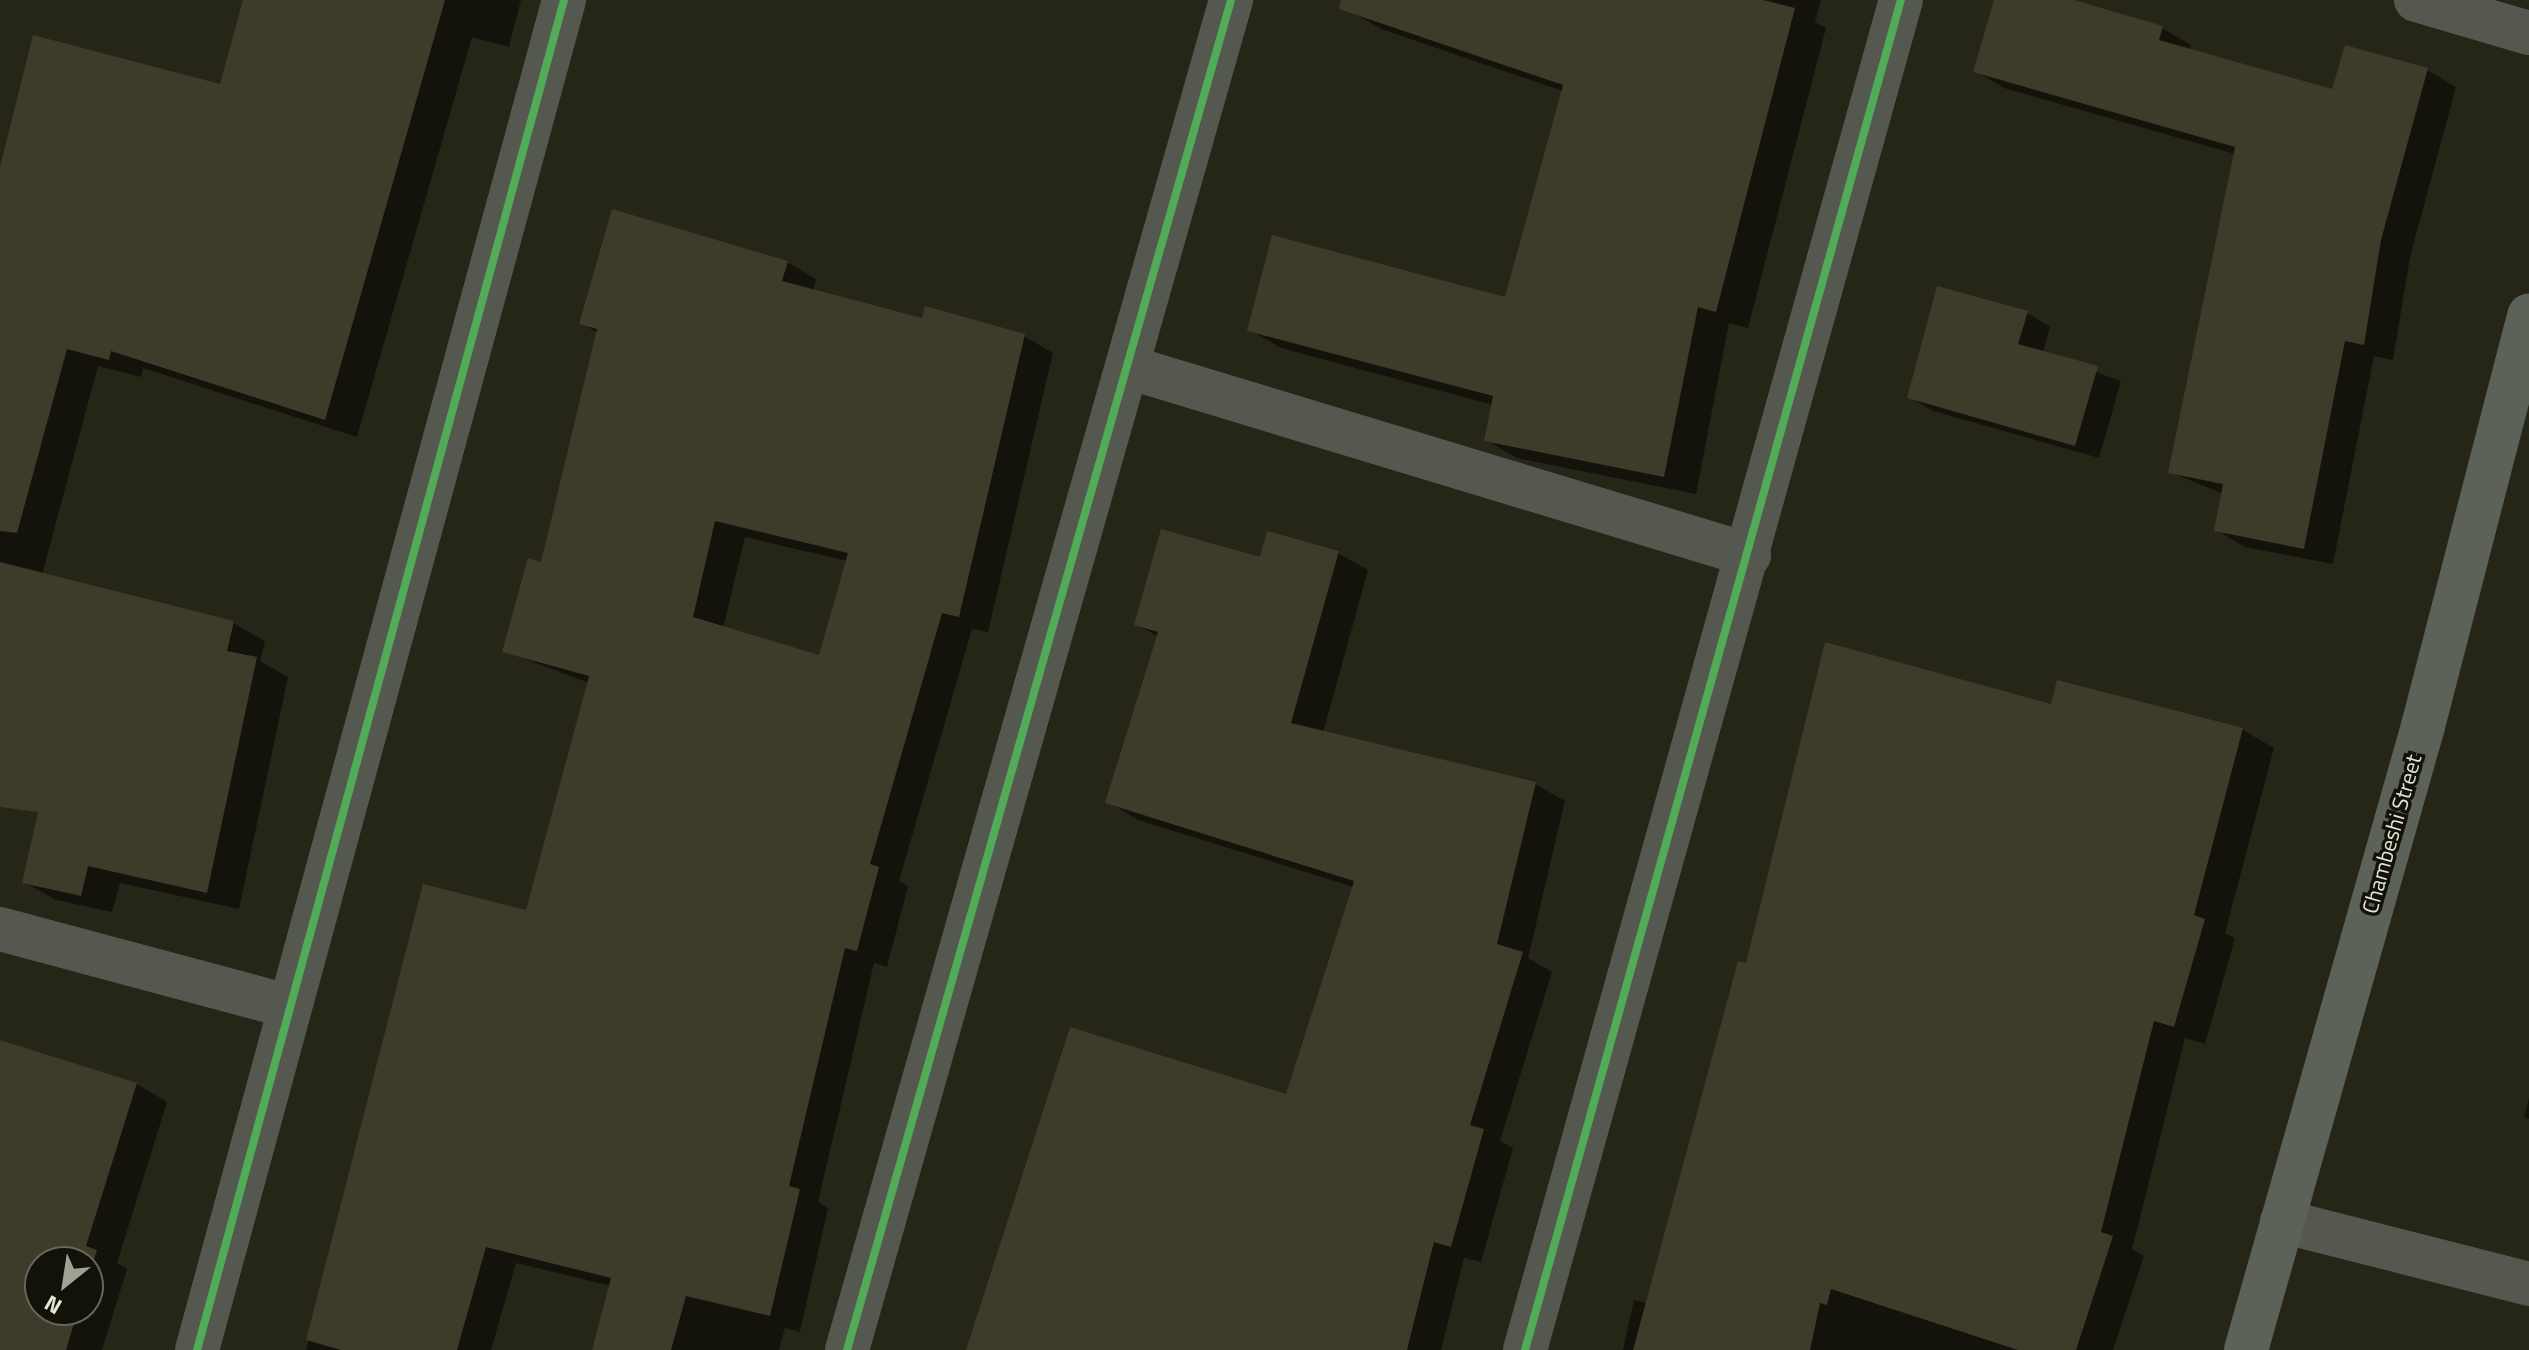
<!DOCTYPE html>
<html>
<head>
<meta charset="utf-8">
<style>
  body { margin:0 }
  #map { position:relative; width:2529px; height:1350px; overflow:hidden; background:#252518; font-family:"Titillium Web",sans-serif }
  div>[style] { position:absolute }
  [style*='--x'] { left:calc(var(--x)*1px); top:calc(var(--y)*1px); width:calc(var(--w)*1px); rotate:calc(var(--a)*1deg) }
  .shadow>* { inset:0; background:#0007 }
  .building>* { inset:0; background:#3f3b2b }
  .street>* { height:44px; margin:-22px; padding:0 22px; transform-origin:22px; border-radius:22px; background:#54584e }
  .secondary>* { height:44px; margin:-22px; padding:0 22px; transform-origin:22px; border-radius:22px; background:#5d6258 }
  .cycleway>* { height:8px; margin:-4px; padding:0 4px; transform-origin:4px; border-radius:4px; background:#51ab58 }
  span { translate:-50% -50%; white-space:nowrap; text-align:center; line-height:1.15; -webkit-text-stroke:7px #121208; paint-order:stroke }
  .street-label { font-size:22px; color:#e5e6d7 }
  .north { position:absolute; left:24px; top:1246px; width:80px; height:80px; box-sizing:border-box; background:#121208; border:2px solid #66675b; border-radius:50%; rotate:210deg; font-size:22px; font-weight:700; line-height:32px; text-align:center; color:#e5e6d7 }
  .north::after { content:''; display:block; margin:auto; width:28px; height:36px; background:#a2a294; clip-path:polygon(50% 0,100% 100%,50% 72%,0 100%) }
</style>
</head>
<body>
<div id="map">
  <div class="shadow">
    <div style="clip-path:polygon(245px 0,521px 0,509px 47px,472px 37px,357px 437px,143px 368px,141px 377px,98px 366px,42px 575px,233px 623px,265px 641px,260px 661px,288px 677px,239px 909px,120px 883px,112px 912px,56px 900px,24px 882px,63px 687px,0 671px,0 175px,222px 86px)"></div>
    <div style="clip-path:polygon(1353px 0,1821px 0,1815px 22px,1826px 28px,1748px 328px,1729px 323px,1696px 494px,1517px 458px,1486px 440px,1493px 405px,1281px 348px,1250px 330px,1507px 299px,1563px 91px,1381px 29px,1350px 11px)"></div>
    <div style="clip-path:polygon(1996px 0,2067px 0,2162px 28px,2191px 45px,2189px 51px,2334px 92px,2427px 70px,2456px 87px,2410px 257px,2393px 360px,2374px 356px,2333px 564px,2245px 547px,2216px 530px,2223px 494px,2170px 472px,2235px 154px,2004px 88px,1975px 71px)"></div>
    <div style="clip-path:polygon(evenodd,787px 262px,816px 279px,813px 291px,923px 321px,1024px 336px,1053px 353px,988px 632px,972px 629px,899px 881px,908px 886px,887px 967px,874px 963px,818px 1202px,828px 1208px,800px 1332px,785px 1328px,779px 1350px,594px 1350px,611px 1286px,516px 1263px,491px 1350px,306px 1350px,424px 887px,527px 912px,589px 683px,504px 651px,543px 564px,598px 333px,581px 323px,787px 262px,745px 537px,847px 561px,820px 658px,723px 629px,745px 537px)"></div>
    <div style="clip-path:polygon(2027px 313px,2050px 327px,2043px 353px,2121px 381px,2099px 458px,1933px 411px,1909px 397px)"></div>
    <div style="clip-path:polygon(1338px 553px,1368px 570px,1323px 733px,1535px 784px,1565px 801px,1528px 958px,1552px 972px,1500px 1141px,1513px 1148px,1481px 1262px,1464px 1258px,1441px 1350px,968px 1350px,1287px 1097px,1354px 887px,1138px 820px,1108px 802px,1159px 637px,1136px 624px,1261px 559px)"></div>
    <div style="clip-path:polygon(2053px 706px,2243px 730px,2274px 748px,2225px 933px,2235px 938px,2205px 1044px,2185px 1038px,2132px 1249px,2144px 1256px,2113px 1350px,1623px 1350px,1634px 1300px,1647px 1303px,1748px 966px)"></div>
    <div style="clip-path:polygon(evenodd,0 1044px,137px 1084px,167px 1102px,117px 1263px,127px 1269px,102px 1350px,0 1350px,0 1044px,40px 1262px,88px 1262px,88px 1310px,40px 1310px,40px 1262px)"></div>
    <div style="clip-path:polygon(2529px 1098px,2529px 1119px,2524px 1117px)"></div>
  </div>
  <div class="building">
    <div style="clip-path:polygon(243px 0,445px 0,325px 420px,111px 351px,109px 360px,67px 349px,17px 533px,0 531px,0 167px,33px 35px,220px 84px)"></div>
    <div style="clip-path:polygon(1341px 0,1763px 0,1795px 8px,1716px 312px,1698px 307px,1664px 477px,1484px 441px,1493px 396px,1247px 331px,1272px 235px,1505px 297px,1563px 85px,1339px 9px)"></div>
    <div style="clip-path:polygon(1994px 0,2074px 0,2163px 26px,2159px 40px,2332px 89px,2345px 45px,2428px 68px,2381px 240px,2364px 345px,2345px 341px,2304px 549px,2214px 531px,2223px 484px,2168px 473px,2235px 147px,1973px 72px)"></div>
    <div style="clip-path:polygon(evenodd,612px 209px,788px 261px,782px 281px,922px 318px,925px 306px,1025px 334px,959px 617px,942px 613px,870px 864px,879px 867px,857px 951px,845px 948px,789px 1186px,800px 1189px,770px 1316px,686px 1296px,671px 1350px,592px 1350px,611px 1278px,486px 1247px,457px 1350px,341px 1350px,306px 1340px,423px 884px,526px 910px,589px 676px,502px 652px,528px 558px,541px 562px,597px 329px,579px 324px,612px 209px,715px 521px,848px 553px,819px 655px,693px 617px,715px 521px)"></div>
    <div style="clip-path:polygon(1937px 286px,2028px 311px,2018px 344px,2098px 366px,2075px 446px,1907px 398px)"></div>
    <div style="clip-path:polygon(1161px 529px,1260px 557px,1267px 531px,1339px 551px,1291px 723px,1536px 782px,1497px 944px,1523px 952px,1470px 1125px,1484px 1129px,1451px 1247px,1434px 1242px,1407px 1350px,966px 1350px,1070px 1027px,1286px 1094px,1354px 881px,1105px 803px,1158px 632px,1134px 625px)"></div>
    <div style="clip-path:polygon(0 562px,234px 621px,227px 651px,257px 657px,207px 893px,88px 866px,81px 896px,22px 883px,38px 812px,0 807px)"></div>
    <div style="clip-path:polygon(1825px 642px,2051px 704px,2057px 680px,2243px 728px,2194px 915px,2205px 919px,2174px 1027px,2154px 1021px,2101px 1232px,2113px 1236px,2076px 1350px,2018px 1350px,1831px 1289px,1827px 1305px,1820px 1303px,1810px 1350px,1633px 1350px,1738px 961px,1746px 963px)"></div>
    <div style="clip-path:polygon(0 1040px,137px 1083px,86px 1246px,97px 1250px,88px 1279px,88px 1262px,40px 1262px,40px 1310px,78px 1310px,66px 1350px,0 1350px)"></div>
  </div>
  <div class="street">
    <div style="--x:2416;--y:0;--w:118;--a:16.3"></div>
    <div style="--x:1128;--y:367;--w:649;--a:16.84"></div>
    <div style="--x:0;--y:929;--w:298;--a:15"></div>
    <div style="--x:2282;--y:1221;--w:255;--a:14.3"></div>
    <div style="--x:197;--y:1350;--w:1399;--a:-74.79"></div>
    <div style="--x:847;--y:1350;--w:1404;--a:-74.12"></div>
    <div style="--x:1525;--y:1350;--w:1401;--a:-74.44"></div>
  </div>
  <div class="secondary">
    <div style="--x:2246;--y:1350;--w:649;--a:-74.16"></div>
    <div style="--x:2423;--y:726;--w:424;--a:-75.5"></div>
  </div>
  <div class="cycleway">
    <div style="--x:197;--y:1350;--w:1399;--a:-74.79"></div>
    <div style="--x:847;--y:1350;--w:1404;--a:-74.12"></div>
    <div style="--x:1525;--y:1350;--w:1401;--a:-74.44"></div>
  </div>
  <div class="street-label">
    <span style="left:2392px;top:834px;rotate:-74deg">Chambeshi Street</span>
  </div>
  <div class="north">N</div>
</div>
</body>
</html>
